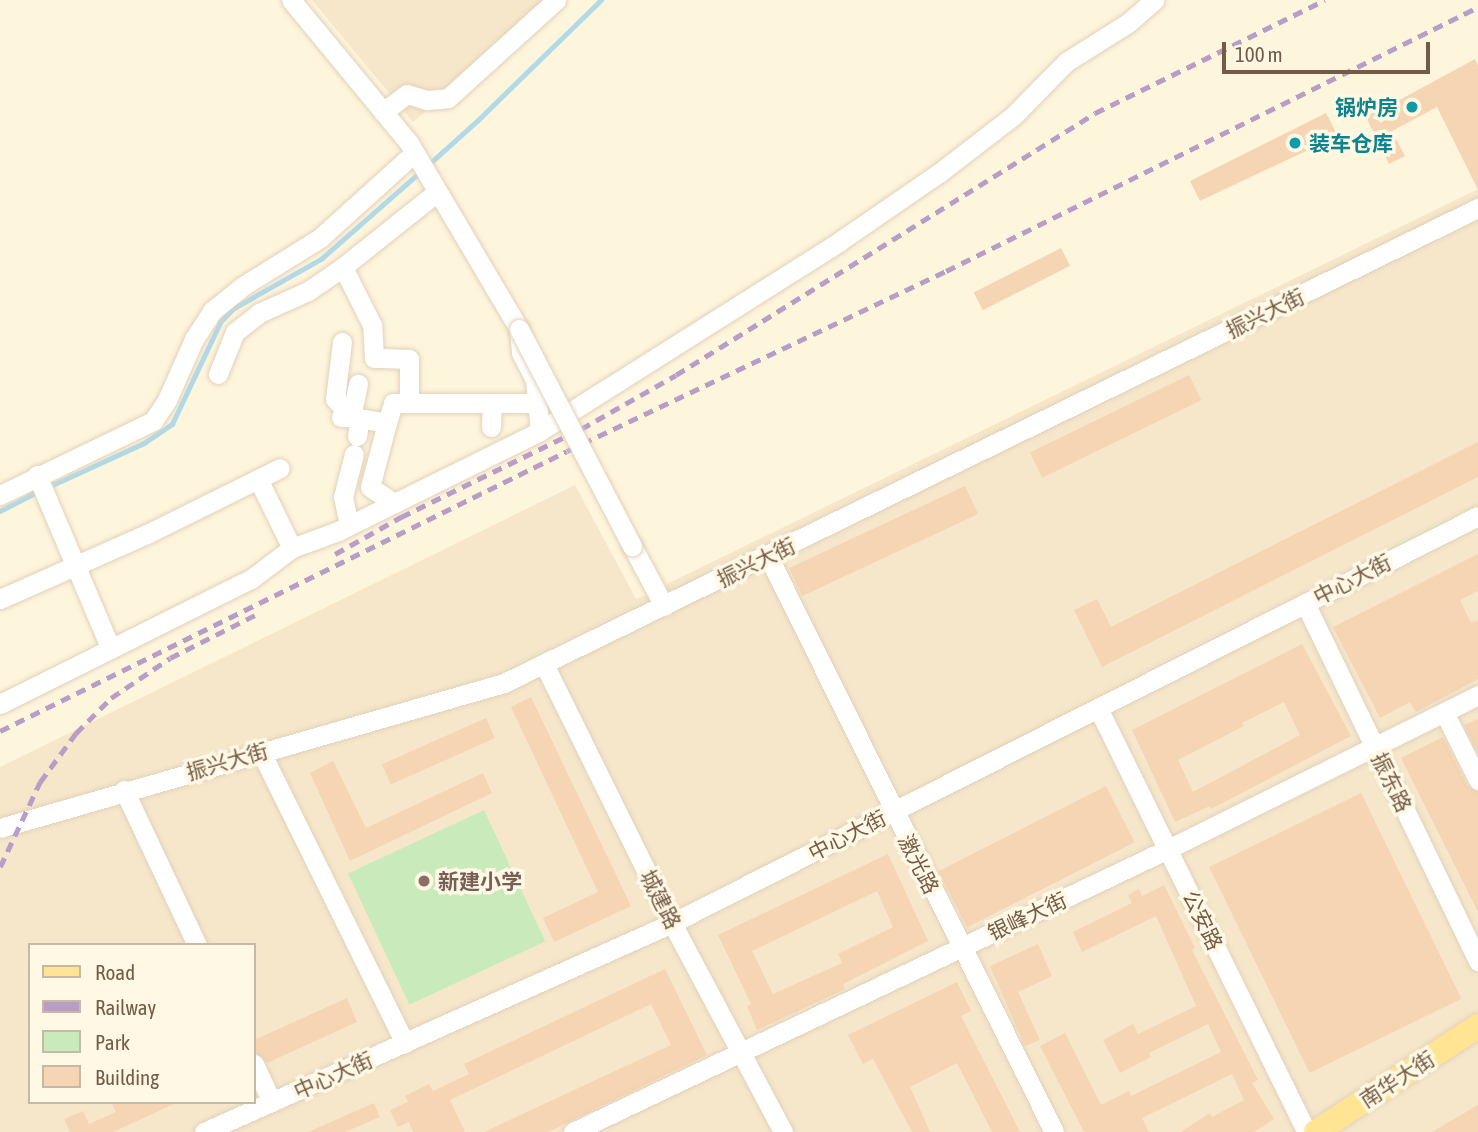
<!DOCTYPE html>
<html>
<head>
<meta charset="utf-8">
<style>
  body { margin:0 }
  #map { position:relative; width:1478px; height:1132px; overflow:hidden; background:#fef5dd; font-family:"Asap Condensed","Noto Sans SC",sans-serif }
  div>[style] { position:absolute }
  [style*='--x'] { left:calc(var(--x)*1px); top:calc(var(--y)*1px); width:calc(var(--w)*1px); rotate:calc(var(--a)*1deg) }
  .residential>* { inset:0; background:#f6e7cb }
  .green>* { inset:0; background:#c9ebbb; transform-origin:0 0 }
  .stream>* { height:4.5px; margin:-2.25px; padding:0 2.25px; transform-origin:2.25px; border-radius:2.25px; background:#b1d9e8 }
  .building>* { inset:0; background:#f5d5b3; transform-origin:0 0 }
  .roads { filter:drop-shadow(0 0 2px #e2d1b9) drop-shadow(0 0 2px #e2d1b9) }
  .minor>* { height:19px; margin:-9.5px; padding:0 9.5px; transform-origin:9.5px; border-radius:9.5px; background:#fff }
  .major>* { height:24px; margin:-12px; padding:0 12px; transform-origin:12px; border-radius:12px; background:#ffe493 }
  .rail>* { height:4.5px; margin-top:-2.25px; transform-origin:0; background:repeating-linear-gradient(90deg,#b89dc6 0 10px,transparent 0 17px) }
  .bridges { filter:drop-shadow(0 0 2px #e2d1b9) drop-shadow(0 0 2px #e2d1b9) }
  .minor-bridge>* { height:19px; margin:-9.5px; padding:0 9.5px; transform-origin:9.5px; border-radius:9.5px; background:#fff }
  .dots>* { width:19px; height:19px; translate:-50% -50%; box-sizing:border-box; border:4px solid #fff8e5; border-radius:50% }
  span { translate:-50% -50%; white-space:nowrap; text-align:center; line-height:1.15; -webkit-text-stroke:7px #fff8e5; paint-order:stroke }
  .culture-label { font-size:21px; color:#0d838f; font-weight:700 }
  .right { translate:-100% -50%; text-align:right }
  .left { translate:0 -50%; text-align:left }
  .street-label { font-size:21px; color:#745b45 }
  .education-label { font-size:21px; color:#785e54; font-weight:700 }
  .legend { position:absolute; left:28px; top:943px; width:228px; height:161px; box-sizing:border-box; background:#fff8e5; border:2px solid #c7b9a5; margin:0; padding:9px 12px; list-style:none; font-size:21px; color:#745b45 }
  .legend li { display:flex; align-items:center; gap:14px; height:35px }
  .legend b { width:35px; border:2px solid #c7b9a5 }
  .scale { position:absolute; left:1222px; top:42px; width:208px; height:32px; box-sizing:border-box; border:4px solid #745b45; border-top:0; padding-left:9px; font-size:21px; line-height:24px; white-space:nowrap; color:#745b45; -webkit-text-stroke:5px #fff8e5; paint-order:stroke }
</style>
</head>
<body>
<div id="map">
  <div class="residential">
    <div style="clip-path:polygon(312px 0,557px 0,413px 122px)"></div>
    <div style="clip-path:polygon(evenodd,1478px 189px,1478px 1132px,0 1132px,0 767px,575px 485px,636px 599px,1478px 189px,30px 945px,254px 945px,254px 1102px,30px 1102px,30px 945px)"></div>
  </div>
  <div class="green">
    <div style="left:484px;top:810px;width:145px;height:150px;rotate:65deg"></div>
  </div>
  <div class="stream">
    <div style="--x:428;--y:165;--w:67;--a:-42"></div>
    <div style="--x:478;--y:120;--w:172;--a:-44.3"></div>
    <div style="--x:48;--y:487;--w:106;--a:-24.6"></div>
    <div style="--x:144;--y:443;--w:34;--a:-34"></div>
    <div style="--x:172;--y:424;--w:114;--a:-64.6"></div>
    <div style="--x:221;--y:321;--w:18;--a:-45"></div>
    <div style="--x:234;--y:308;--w:100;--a:-29.4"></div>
    <div style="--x:321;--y:259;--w:130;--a:-41.3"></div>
    <div style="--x:0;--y:511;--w:42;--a:-27.2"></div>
  </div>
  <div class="building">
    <div style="clip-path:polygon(1475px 59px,1478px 66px,1478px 190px,1437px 107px,1392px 131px,1405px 156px,1389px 164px,1364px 113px,1379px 106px,1381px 110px)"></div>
    <div style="clip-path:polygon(1326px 113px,1338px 136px,1200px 201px,1190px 181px)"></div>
    <div style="left:1061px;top:248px;width:20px;height:98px;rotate:63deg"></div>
    <div style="left:1189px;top:375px;width:28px;height:177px;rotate:64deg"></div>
    <div style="clip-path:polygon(1478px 442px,1478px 477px,1102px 667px,1074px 610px,1097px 599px,1111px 627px)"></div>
    <div style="left:965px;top:486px;width:31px;height:194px;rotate:65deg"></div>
    <div style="clip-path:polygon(1478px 554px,1478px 591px,1460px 600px,1471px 623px,1478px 620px,1478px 679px,1416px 712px,1410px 702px,1380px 718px,1333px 627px)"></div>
    <div style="clip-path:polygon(evenodd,1302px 644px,1351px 736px,1211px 809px,1210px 806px,1175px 822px,1132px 730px,1302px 644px,1284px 702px,1300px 735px,1193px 792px,1178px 760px,1244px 726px,1242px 723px,1284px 702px)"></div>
    <div style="clip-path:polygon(531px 697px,631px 906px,554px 942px,543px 918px,598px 892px,511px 707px)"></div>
    <div style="left:486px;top:718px;width:22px;height:114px;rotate:66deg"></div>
    <div style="clip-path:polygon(1478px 719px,1478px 753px,1464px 725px)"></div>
    <div style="clip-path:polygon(1443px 737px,1467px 785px,1478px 792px,1478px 912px,1401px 758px)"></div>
    <div style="clip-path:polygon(333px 761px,366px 828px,483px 773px,492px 793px,350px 861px,310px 773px)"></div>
    <div style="left:1106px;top:786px;width:63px;height:188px;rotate:63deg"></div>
    <div style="left:1361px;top:793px;width:229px;height:169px;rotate:64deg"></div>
    <div style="clip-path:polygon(evenodd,888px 854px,928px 941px,843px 984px,845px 989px,757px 1030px,747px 1006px,751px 1004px,718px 935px,888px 854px,877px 891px,893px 927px,838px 954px,842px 963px,773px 994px,752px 951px,877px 891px)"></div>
    <div style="clip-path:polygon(1164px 885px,1195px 948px,1192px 950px,1258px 1080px,1252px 1083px,1274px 1119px,1254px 1132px,1181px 1132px,1210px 1113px,1212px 1117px,1244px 1100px,1232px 1074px,1142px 1118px,1149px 1132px,1084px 1132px,1040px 1046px,1065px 1033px,1101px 1105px,1129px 1091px,1131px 1096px,1221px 1052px,1208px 1024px,1149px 1053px,1151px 1057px,1120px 1073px,1103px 1040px,1133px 1024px,1138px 1034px,1196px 1006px,1156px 916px,1082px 952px,1073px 932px,1132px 903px,1128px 895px,1139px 889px,1142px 896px)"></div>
    <div style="clip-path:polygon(1038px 944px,1052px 976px,1018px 992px,1040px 1040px,1025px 1046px,990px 966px)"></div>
    <div style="clip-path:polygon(665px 969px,707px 1055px,548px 1132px,484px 1132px,671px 1045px,651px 1004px,450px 1100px,465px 1132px,413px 1132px,409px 1122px,398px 1127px,390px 1110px,408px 1102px,405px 1096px,429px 1084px,433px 1091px,469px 1074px,464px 1064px)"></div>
    <div style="clip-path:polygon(957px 982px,971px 1011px,961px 1016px,1020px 1132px,992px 1132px,957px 1063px,910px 1087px,930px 1132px,912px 1132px,873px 1059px,863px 1064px,848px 1035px)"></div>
    <div style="clip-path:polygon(347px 998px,357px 1022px,267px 1063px,255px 1052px,254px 1040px)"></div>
    <div style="clip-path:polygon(111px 1102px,178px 1102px,113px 1132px,70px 1132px,64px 1119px,83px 1111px,89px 1124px,116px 1112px)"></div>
    <div style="clip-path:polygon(374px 1103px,380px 1117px,345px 1132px,308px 1132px)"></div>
    <div style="clip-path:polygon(1478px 1105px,1478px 1132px,1432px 1132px)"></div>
  </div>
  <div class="roads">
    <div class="minor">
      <div style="--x:383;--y:112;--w:30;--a:-37"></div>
      <div style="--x:407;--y:94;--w:21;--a:17"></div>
      <div style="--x:427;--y:100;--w:21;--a:-5"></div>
      <div style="--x:448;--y:98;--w:146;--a:-42.2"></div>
      <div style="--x:342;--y:342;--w:57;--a:97"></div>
      <div style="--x:335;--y:399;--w:24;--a:48"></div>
      <div style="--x:351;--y:417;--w:36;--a:9"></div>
      <div style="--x:387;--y:423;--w:21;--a:-73"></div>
      <div style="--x:393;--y:403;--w:144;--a:0"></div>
      <div style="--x:218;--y:374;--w:45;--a:-68"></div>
      <div style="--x:235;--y:332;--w:31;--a:-38"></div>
      <div style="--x:259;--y:313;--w:54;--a:-24.2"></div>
      <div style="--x:308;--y:291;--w:42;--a:-34.4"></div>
      <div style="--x:409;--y:402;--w:43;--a:-90"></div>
      <div style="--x:409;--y:359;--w:35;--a:-178"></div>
      <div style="--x:374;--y:358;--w:33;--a:-93"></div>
      <div style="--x:372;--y:325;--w:65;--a:-116.6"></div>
      <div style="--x:343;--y:267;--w:120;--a:-38.6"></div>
      <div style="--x:341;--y:417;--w:10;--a:0"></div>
      <div style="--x:351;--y:417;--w:34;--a:-78"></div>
      <div style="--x:387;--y:423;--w:66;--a:104.9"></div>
      <div style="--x:370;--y:487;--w:29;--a:34"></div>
      <div style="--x:491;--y:427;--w:23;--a:-88"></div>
      <div style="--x:540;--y:431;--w:355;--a:-32.3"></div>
      <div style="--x:840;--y:241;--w:120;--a:-34.5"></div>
      <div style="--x:939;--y:173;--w:93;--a:-37.6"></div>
      <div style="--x:1013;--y:116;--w:76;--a:-45.5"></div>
      <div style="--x:1066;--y:62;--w:73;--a:-32.2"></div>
      <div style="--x:1128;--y:23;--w:35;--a:-41"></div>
      <div style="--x:357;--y:436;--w:18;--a:-81"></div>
      <div style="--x:37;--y:475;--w:189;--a:67"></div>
      <div style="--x:258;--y:479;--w:77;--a:63.8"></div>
      <div style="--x:0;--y:495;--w:170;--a:-25.8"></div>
      <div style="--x:153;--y:421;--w:25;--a:-56"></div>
      <div style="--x:167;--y:400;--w:67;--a:-66.1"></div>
      <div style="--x:194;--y:339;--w:33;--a:-57"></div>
      <div style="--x:212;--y:311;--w:40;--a:-39"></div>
      <div style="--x:243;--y:286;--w:91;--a:-31.9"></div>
      <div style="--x:320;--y:238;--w:127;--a:-42.1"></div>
      <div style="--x:349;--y:525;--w:29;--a:-102"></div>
      <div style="--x:343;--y:497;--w:44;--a:-75.7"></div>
      <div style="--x:632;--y:546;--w:68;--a:61.9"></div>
      <div style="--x:768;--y:556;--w:643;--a:63.59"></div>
      <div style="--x:0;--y:599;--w:161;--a:-23.9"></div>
      <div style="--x:147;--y:534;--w:148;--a:-26.4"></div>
      <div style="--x:1305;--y:603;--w:398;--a:64.2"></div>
      <div style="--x:544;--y:664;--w:289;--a:63.7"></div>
      <div style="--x:672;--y:923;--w:237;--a:62"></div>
      <div style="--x:0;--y:704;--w:280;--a:-26.5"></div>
      <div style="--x:251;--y:579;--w:51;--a:-37.1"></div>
      <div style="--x:292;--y:548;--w:49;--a:-20.3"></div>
      <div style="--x:338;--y:531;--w:225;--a:-26.3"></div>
      <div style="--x:540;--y:431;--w:51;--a:-95.6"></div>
      <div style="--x:535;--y:380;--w:31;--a:-117"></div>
      <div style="--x:521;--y:352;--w:23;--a:-95"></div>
      <div style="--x:519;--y:329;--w:216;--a:-120.6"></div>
      <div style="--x:409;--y:143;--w:185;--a:-129.5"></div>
      <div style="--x:1098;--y:708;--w:473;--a:63.8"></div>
      <div style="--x:1444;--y:712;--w:76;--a:63.4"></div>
      <div style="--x:261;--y:752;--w:325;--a:63.7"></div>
      <div style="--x:124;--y:790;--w:171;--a:64.8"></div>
      <div style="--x:0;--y:828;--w:524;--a:-16.05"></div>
      <div style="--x:504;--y:683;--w:1084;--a:-26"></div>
      <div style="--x:254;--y:1064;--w:42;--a:64.7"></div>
      <div style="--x:204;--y:1132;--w:513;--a:-24.06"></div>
      <div style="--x:672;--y:923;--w:903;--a:-26.79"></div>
      <div style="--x:573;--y:1132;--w:659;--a:-25.44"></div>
      <div style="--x:1168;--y:849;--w:346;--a:-26.4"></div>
    </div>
    <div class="major">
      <div style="--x:1316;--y:1132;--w:194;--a:-33.2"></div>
    </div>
  </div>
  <div class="rail">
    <div style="--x:335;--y:554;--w:76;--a:-29.3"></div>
    <div style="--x:401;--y:517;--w:200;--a:-26.1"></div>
    <div style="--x:581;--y:429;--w:109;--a:-29.6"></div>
    <div style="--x:676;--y:375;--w:494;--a:-32"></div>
    <div style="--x:1095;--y:113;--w:256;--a:-26.2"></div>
    <div style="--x:0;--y:731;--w:632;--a:-26.28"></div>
    <div style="--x:567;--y:451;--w:420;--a:-25.4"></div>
    <div style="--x:946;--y:271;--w:594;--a:-26.39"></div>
    <div style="--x:0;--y:867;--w:94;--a:-64.8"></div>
    <div style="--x:40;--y:782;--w:61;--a:-53.7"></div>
    <div style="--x:76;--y:733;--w:49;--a:-45"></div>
    <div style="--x:111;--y:698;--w:71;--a:-34.1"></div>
    <div style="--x:170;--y:658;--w:95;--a:-26.8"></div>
  </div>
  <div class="bridges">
    <div class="minor-bridge">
      <div style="--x:519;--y:329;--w:245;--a:62.5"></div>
    </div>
  </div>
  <div class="dots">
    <div style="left:1412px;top:107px;background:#0f9aa8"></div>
    <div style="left:1295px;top:143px;background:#0f9aa8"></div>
    <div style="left:424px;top:881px;background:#8d6e63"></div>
  </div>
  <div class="culture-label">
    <span class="right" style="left:1398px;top:107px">锅炉房</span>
    <span class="left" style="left:1309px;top:143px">装车仓库</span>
  </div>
  <div class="street-label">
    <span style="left:1265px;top:313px;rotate:-26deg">振兴大街</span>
    <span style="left:756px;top:562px;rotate:-26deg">振兴大街</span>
    <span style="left:1352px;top:579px;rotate:-27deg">中心大街</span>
    <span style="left:227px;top:761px;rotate:-16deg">振兴大街</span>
    <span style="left:1392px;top:782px;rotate:64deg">振东路</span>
    <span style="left:847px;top:835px;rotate:-27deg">中心大街</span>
    <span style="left:919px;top:864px;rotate:63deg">激光路</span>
    <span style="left:661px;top:899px;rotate:63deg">城建路</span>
    <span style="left:1027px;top:916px;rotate:-25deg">银峰大街</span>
    <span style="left:1203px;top:920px;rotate:64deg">公安路</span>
    <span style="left:333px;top:1075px;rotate:-24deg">中心大街</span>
    <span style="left:1397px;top:1079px;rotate:-33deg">南华大街</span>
  </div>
  <div class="education-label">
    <span class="left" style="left:438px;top:881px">新建小学</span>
  </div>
  <ul class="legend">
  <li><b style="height:9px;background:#ffe493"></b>Road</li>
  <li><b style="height:9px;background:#b89dc6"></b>Railway</li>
  <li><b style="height:19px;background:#c9ebbb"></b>Park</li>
  <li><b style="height:19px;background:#f5d5b3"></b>Building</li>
  </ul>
  <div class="scale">100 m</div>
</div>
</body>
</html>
